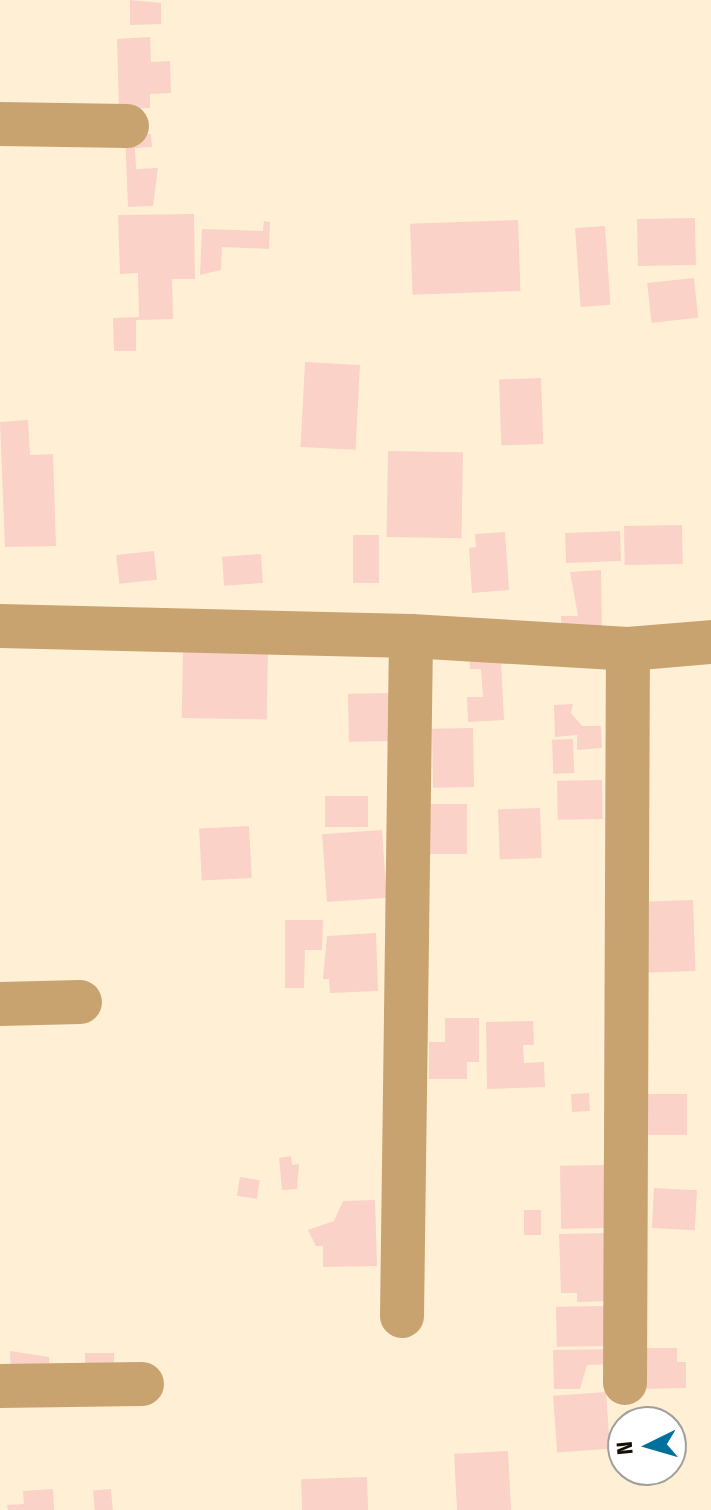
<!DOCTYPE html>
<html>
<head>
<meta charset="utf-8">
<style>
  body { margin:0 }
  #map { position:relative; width:711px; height:1510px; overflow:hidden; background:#fff0d5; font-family:"Fira Sans Condensed",sans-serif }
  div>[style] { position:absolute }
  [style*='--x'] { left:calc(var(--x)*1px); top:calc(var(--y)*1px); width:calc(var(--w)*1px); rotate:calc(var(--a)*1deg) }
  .building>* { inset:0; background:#fad2c8; transform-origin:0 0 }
  .minor>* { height:44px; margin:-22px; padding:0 22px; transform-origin:22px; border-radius:22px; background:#c8a370 }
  span { translate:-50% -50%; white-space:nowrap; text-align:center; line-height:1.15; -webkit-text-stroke:8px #fff; paint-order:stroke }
  .north { position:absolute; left:607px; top:1406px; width:80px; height:80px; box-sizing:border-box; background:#fff; border:2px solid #a19f9c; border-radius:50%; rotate:265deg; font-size:22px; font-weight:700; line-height:32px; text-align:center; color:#151007 }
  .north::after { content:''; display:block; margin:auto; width:28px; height:36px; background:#00719c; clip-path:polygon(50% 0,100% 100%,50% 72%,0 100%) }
</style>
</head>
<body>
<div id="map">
  <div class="building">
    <div style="clip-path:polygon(130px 0,161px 3px,161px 24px,130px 25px)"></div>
    <div style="clip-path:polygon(150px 37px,151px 62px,170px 61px,171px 93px,150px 94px,150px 108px,119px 109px,117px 39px)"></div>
    <div style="clip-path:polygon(151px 134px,152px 147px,135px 148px,136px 169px,158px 168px,153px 206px,128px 207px,125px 135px)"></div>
    <div style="clip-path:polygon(194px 214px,195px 279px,172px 279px,173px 319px,136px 320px,136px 351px,114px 351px,113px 318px,139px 317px,138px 273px,120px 274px,118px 215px)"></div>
    <div style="left:695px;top:218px;width:47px;height:58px;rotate:89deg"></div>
    <div style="left:518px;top:220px;width:71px;height:108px;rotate:88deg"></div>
    <div style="clip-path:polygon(264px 221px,270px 222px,269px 249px,222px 247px,221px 270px,200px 275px,202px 229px,263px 231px)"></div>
    <div style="left:605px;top:226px;width:79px;height:30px;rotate:86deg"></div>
    <div style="left:694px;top:278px;width:40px;height:47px;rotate:84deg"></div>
    <div style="left:305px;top:362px;width:55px;height:85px;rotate:3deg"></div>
    <div style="left:541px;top:378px;width:66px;height:42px;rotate:88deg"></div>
    <div style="clip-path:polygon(28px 420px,30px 455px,53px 454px,56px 546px,5px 547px,0 422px)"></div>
    <div style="left:388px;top:451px;width:75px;height:86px;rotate:1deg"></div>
    <div style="left:682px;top:525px;width:39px;height:58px;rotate:89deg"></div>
    <div style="left:620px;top:531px;width:30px;height:55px;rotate:88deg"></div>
    <div style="clip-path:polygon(505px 532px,509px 590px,472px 593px,469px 548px,476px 547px,475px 534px)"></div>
    <div style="left:353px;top:535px;width:26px;height:48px"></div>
    <div style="left:154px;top:551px;width:29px;height:38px;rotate:84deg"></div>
    <div style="left:261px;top:554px;width:29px;height:39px;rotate:86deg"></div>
    <div style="clip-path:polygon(601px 570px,602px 638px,562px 639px,561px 616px,578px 616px,570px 572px)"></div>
    <div style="left:183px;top:646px;width:85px;height:72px;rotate:1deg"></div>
    <div style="clip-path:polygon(469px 650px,501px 661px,504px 720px,468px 722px,467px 697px,483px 697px,481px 669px,470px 669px)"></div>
    <div style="left:396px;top:693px;width:48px;height:48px;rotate:89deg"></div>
    <div style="clip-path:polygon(573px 704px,571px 713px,582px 726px,601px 726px,602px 748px,577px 750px,577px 735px,555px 737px,554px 705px)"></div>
    <div style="left:473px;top:728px;width:59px;height:41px;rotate:89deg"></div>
    <div style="left:573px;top:739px;width:34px;height:21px;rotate:88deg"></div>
    <div style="left:602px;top:780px;width:39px;height:45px;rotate:89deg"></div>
    <div style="left:325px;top:796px;width:43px;height:31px"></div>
    <div style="left:428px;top:804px;width:39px;height:50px"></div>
    <div style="left:540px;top:808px;width:50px;height:42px;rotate:88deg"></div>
    <div style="left:249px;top:826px;width:52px;height:50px;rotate:87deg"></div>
    <div style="left:382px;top:830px;width:68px;height:60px;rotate:86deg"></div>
    <div style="left:693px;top:900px;width:71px;height:60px;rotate:88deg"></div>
    <div style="clip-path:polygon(285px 920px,323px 920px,322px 950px,305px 950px,304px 988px,285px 988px)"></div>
    <div style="clip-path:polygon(376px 933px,378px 991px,330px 993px,329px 979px,323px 979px,327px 936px)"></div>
    <div style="clip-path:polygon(445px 1018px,479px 1018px,479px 1062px,467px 1062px,467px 1079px,429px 1079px,429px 1042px,445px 1042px)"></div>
    <div style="clip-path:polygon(533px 1021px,534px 1045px,523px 1045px,524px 1063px,544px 1062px,545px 1087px,487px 1089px,486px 1022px)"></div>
    <div style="left:589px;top:1093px;width:18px;height:18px;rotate:87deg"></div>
    <div style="left:641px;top:1094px;width:46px;height:41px"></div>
    <div style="clip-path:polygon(291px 1156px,292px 1165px,299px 1164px,297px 1189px,282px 1190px,279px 1158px)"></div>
    <div style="left:608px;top:1165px;width:63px;height:48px;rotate:89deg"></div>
    <div style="left:240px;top:1177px;width:20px;height:19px;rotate:9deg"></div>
    <div style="left:654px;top:1188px;width:43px;height:40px;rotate:3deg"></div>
    <div style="clip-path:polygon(375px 1200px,377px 1266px,323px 1267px,323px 1246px,316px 1246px,308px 1230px,334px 1221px,343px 1201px)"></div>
    <div style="left:524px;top:1210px;width:17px;height:25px"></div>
    <div style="clip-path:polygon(610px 1233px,612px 1301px,577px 1302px,577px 1293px,561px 1293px,559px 1234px)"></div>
    <div style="left:606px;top:1306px;width:40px;height:50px;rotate:89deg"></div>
    <div style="clip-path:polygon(641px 1348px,677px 1348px,677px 1362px,686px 1362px,686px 1388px,641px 1389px)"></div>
    <div style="clip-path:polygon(616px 1349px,616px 1364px,587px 1365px,580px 1389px,554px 1389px,553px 1350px)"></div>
    <div style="clip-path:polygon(10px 1351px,49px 1357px,50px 1375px,11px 1375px)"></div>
    <div style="left:85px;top:1353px;width:29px;height:21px"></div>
    <div style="left:606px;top:1392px;width:57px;height:53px;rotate:86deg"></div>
    <div style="left:508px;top:1451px;width:59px;height:54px;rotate:87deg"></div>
    <div style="left:367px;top:1477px;width:33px;height:66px;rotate:88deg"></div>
    <div style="clip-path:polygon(53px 1489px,54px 1510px,8px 1510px,7px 1505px,24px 1504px,23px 1491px)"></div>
    <div style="left:111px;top:1489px;width:21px;height:18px;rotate:85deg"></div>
  </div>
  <div class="minor">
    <div style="--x:0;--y:124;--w:127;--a:0.9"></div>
    <div style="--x:0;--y:626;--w:411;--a:1.4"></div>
    <div style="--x:411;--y:636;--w:217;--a:3.4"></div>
    <div style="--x:628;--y:649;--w:83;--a:-4.8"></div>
    <div style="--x:0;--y:1004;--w:80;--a:-1.4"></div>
    <div style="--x:402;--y:1316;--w:680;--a:-89.24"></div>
    <div style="--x:625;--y:1383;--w:734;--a:-89.77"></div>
    <div style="--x:0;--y:1386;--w:142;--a:-0.8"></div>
  </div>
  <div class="north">N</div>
</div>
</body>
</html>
